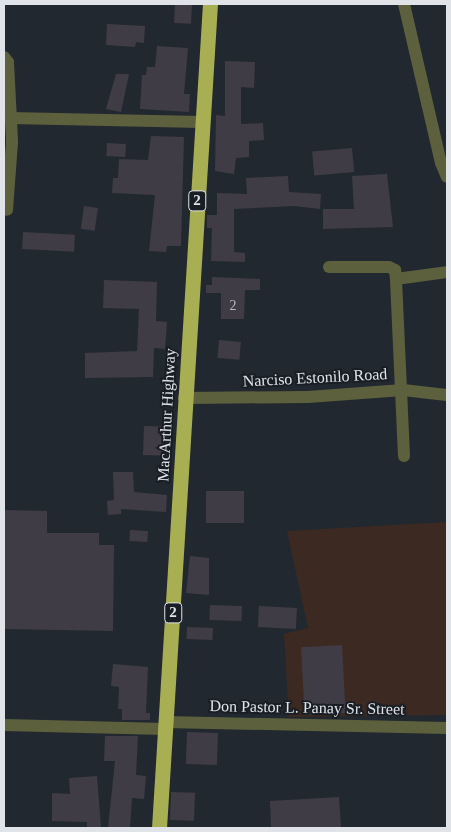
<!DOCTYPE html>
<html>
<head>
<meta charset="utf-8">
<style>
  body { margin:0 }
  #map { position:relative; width:451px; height:832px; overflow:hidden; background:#22282f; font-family:Georgia,serif }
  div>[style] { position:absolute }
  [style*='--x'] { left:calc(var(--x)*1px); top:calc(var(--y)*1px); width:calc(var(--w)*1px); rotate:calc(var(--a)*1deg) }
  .education>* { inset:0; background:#3c2a22 }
  .building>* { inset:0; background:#3f3c46; transform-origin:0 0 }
  .minor>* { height:12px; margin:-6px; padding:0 6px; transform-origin:6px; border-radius:6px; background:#5d603d }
  .highway>* { height:15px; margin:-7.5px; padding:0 7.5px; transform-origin:7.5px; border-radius:7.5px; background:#a8af53 }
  span { translate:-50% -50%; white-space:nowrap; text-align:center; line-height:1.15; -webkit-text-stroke:4px #191e25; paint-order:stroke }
  .number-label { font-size:14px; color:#b8bac0 }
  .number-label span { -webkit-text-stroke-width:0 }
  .shield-label span { padding:1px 4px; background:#191e25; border:1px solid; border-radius:4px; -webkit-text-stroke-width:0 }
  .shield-label { font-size:15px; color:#e0e4e9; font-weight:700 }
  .street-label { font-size:16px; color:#e0e4e9 }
  .frame { position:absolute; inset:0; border:5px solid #e0e4e9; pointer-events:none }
</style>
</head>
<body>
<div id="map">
  <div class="education">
    <div style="clip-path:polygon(447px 522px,447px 715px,289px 717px,284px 634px,308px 628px,287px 531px)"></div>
  </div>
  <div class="building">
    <div style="left:175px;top:4px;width:17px;height:19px;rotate:3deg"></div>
    <div style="clip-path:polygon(107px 24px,145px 26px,144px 43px,136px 42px,135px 47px,106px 45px)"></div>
    <div style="clip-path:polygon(157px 46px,188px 48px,184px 94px,190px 94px,189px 112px,140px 109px,142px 75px,146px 75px,147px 67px,155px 67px)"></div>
    <div style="clip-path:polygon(225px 61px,255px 62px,254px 88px,241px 87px,241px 124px,263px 123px,264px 140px,249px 141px,249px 157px,236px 158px,234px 174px,215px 171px,216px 115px,225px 116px)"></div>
    <div style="clip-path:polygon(116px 74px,129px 74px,121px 112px,106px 109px)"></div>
    <div style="clip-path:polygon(151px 136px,184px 137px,181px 246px,167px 246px,166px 252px,149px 251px,155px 195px,112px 193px,113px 178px,118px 178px,119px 159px,148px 160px)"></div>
    <div style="left:107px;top:143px;width:19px;height:13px;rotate:3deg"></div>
    <div style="left:352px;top:148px;width:24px;height:40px;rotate:85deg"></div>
    <div style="clip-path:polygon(387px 174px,393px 227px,323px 229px,323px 209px,354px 209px,352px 176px)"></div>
    <div style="clip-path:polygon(288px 176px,289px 192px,321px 194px,320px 209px,294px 206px,234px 209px,234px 252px,245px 253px,245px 262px,211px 261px,212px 228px,207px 228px,207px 215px,217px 215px,217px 193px,247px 194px,246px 178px)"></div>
    <div style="left:84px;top:206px;width:14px;height:23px;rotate:8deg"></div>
    <div style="left:23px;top:232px;width:52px;height:17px;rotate:3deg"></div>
    <div style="clip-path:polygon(212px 277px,260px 279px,260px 290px,245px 290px,244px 319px,221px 319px,221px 293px,206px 293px,206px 285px,212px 285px)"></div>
    <div style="clip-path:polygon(104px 280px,157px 282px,156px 321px,167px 322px,165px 349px,154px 348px,153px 377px,85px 378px,85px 353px,137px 351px,139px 309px,103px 308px)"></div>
    <div style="left:219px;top:340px;width:22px;height:18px;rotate:5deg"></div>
    <div style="left:144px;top:426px;width:24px;height:29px;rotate:2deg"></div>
    <div style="clip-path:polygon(113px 472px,133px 472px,134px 492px,167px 495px,166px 512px,121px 509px,121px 514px,108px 515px,107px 501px,114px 500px)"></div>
    <div style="left:244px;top:491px;width:32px;height:38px;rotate:90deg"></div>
    <div style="clip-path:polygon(4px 510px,47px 511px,47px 533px,99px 533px,99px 545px,114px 545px,113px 631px,4px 629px)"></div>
    <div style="left:130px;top:530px;width:18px;height:11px;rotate:3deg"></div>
    <div style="clip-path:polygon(190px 556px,209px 558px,209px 595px,186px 593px)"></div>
    <div style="left:210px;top:605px;width:32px;height:15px;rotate:2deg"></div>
    <div style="left:259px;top:606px;width:38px;height:21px;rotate:3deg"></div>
    <div style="left:187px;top:627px;width:26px;height:12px;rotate:2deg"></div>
    <div style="left:342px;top:645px;width:68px;height:41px;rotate:87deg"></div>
    <div style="clip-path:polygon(113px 664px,148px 667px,146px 713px,150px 713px,150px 720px,122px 720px,122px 709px,118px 709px,119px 687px,111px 686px)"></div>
    <div style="left:187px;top:732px;width:31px;height:32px;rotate:2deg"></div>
    <div style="clip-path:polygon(105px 736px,138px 736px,136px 775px,146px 776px,144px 799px,132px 798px,130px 828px,108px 828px,115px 761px,104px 761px)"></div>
    <div style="clip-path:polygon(97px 776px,101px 828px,87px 828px,87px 822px,52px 821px,52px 793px,70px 794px,69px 778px)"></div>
    <div style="left:171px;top:792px;width:24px;height:28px;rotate:2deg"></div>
    <div style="clip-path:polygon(339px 797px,341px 828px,271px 828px,270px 801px)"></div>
  </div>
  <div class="minor">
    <div style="--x:404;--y:4;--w:163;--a:76.9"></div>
    <div style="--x:441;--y:163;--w:15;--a:67"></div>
    <div style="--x:4;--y:57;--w:6;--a:51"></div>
    <div style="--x:8;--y:62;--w:80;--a:87.1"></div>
    <div style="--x:12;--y:142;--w:68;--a:94.2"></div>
    <div style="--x:10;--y:118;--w:192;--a:1.2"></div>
    <div style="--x:329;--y:267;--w:60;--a:0"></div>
    <div style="--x:389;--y:267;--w:7;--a:27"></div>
    <div style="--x:395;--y:270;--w:9;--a:84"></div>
    <div style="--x:184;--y:398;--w:124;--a:-0.5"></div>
    <div style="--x:308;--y:397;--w:95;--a:-4.2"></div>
    <div style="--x:403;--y:390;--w:44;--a:6.5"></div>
    <div style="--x:404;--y:456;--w:177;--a:-92.6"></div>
    <div style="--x:396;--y:279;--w:51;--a:-7.8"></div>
    <div style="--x:165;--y:722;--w:282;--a:1.2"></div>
    <div style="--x:4;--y:725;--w:161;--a:1.4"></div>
  </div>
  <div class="highway">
    <div style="--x:159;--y:828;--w:826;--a:-86.46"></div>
  </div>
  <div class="number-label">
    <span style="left:233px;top:306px">2</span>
  </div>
  <div class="shield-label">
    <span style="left:197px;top:201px">2</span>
    <span style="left:173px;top:613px">2</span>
  </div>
  <div class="street-label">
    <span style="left:315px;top:378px;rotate:-3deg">Narciso Estonilo Road</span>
    <span style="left:167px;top:415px;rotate:-87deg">MacArthur Highway</span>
    <span style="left:307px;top:708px;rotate:1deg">Don Pastor L. Panay Sr. Street</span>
  </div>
  <div class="frame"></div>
</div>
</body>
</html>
